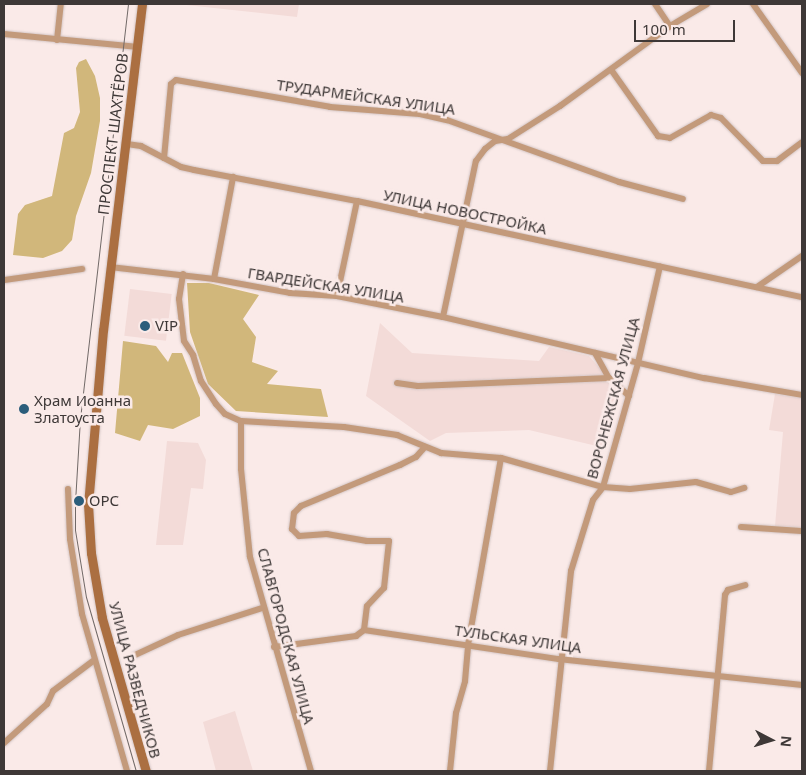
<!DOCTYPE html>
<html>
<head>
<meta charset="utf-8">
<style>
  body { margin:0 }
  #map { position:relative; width:806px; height:775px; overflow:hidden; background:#faeae8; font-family:"Noto Sans",sans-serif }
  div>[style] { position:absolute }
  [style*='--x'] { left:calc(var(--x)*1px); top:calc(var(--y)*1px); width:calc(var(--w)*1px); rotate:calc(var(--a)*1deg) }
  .built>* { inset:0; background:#f3dbd8; transform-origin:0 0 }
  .forest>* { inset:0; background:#d1b77b }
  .roads { filter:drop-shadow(0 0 1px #d4c6c5) drop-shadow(0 0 1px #d4c6c5) }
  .street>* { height:6px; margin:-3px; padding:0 3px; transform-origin:3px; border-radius:3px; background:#c39a7b }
  .secondary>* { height:9px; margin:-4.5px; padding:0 4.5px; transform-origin:4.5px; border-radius:4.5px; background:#ab6f41 }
  .tram>* { height:1px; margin:-0.5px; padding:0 0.5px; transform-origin:0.5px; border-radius:0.5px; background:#716967 }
  .dots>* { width:14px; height:14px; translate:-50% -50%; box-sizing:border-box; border:2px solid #faeae8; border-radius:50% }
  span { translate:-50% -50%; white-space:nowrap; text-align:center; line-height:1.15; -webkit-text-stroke:5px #faeae8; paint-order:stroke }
  .street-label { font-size:15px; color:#3e3837 }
  .poi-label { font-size:15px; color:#3e3837 }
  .left { translate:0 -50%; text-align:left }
  .frame { position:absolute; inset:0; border:5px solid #3e3837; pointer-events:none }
  .north { position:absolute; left:746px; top:715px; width:50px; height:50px; -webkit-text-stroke:4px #faeae8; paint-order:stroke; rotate:95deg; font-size:14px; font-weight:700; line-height:20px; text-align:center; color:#3e3837 }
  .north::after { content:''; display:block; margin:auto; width:18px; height:22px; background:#3e3837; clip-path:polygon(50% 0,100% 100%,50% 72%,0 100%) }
  .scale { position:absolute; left:634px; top:20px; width:101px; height:22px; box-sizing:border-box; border:2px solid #3e3837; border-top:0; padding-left:6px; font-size:15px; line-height:18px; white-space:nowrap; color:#3e3837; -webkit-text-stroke:4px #faeae8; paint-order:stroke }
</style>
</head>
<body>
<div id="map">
  <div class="built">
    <div style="clip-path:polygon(177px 4px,299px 4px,297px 17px)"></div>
    <div style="left:130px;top:289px;width:42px;height:47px;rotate:7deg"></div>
    <div style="clip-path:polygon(380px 323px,412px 353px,539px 361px,549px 347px,589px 356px,617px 388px,601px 447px,529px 430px,446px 433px,430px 441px,366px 396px)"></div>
    <div style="clip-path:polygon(775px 394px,802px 398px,802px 529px,775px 526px,783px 432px,769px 430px)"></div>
    <div style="clip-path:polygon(167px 441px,198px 443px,206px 460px,203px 489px,191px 488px,183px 545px,156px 545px)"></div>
    <div style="clip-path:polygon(235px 711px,253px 771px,216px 771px,203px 722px)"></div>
  </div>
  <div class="forest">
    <div style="clip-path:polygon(86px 59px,95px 76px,100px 98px,100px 121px,91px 173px,76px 216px,72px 240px,62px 251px,43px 258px,13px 255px,18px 214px,25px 205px,52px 196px,64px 133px,74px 128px,80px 112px,76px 68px,79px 62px)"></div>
    <div style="clip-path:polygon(187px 283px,209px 283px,259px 295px,243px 319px,256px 337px,252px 362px,278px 371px,267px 384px,321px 389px,328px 417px,236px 411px,208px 384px,190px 332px)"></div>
    <div style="clip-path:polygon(123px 341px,156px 346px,168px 362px,172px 353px,182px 353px,200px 398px,200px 416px,173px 429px,148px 425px,140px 441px,115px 433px)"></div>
  </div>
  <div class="roads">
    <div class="street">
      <div style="--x:655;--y:4;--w:27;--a:56"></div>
      <div style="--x:753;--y:4;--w:85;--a:54.6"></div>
      <div style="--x:4;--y:34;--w:135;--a:5.5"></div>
      <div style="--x:57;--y:40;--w:36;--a:-84"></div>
      <div style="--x:612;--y:71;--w:80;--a:54.7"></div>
      <div style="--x:658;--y:136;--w:12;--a:9"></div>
      <div style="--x:670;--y:138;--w:47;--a:-29.3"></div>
      <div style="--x:711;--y:115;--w:10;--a:17"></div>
      <div style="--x:721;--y:118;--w:60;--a:45.7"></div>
      <div style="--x:763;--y:161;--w:14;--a:0"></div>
      <div style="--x:777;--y:161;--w:31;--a:-37"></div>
      <div style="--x:127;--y:144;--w:14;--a:8"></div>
      <div style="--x:141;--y:146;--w:45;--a:27.7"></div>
      <div style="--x:181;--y:167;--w:13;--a:13"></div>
      <div style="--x:194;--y:170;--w:166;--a:10.8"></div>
      <div style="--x:357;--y:201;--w:455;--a:12.2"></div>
      <div style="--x:164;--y:158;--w:74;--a:-84.6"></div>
      <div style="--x:171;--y:84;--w:6;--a:-39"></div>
      <div style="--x:176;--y:80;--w:156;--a:9.9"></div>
      <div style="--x:330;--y:107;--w:90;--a:4.4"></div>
      <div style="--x:420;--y:114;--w:28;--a:13"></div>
      <div style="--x:447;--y:120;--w:183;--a:19.8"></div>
      <div style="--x:619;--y:182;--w:66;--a:14.9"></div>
      <div style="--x:110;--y:267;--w:105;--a:6.6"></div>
      <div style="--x:214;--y:279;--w:77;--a:10.4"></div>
      <div style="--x:290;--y:293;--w:47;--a:3.7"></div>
      <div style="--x:337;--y:296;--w:108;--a:11.2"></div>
      <div style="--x:443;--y:317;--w:268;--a:13.2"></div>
      <div style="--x:704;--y:378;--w:99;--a:9.8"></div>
      <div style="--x:183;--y:274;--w:25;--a:99"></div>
      <div style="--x:179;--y:299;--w:42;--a:83.2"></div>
      <div style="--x:184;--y:341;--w:17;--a:57"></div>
      <div style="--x:193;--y:355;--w:27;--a:73"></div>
      <div style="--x:201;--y:381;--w:27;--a:57"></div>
      <div style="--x:216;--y:404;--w:13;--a:48"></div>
      <div style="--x:225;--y:414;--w:17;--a:24"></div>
      <div style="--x:241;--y:421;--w:103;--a:3.3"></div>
      <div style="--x:344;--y:427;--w:54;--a:8.6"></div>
      <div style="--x:397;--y:435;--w:48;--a:22.2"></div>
      <div style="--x:441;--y:453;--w:60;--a:4.8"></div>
      <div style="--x:501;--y:458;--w:106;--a:15.9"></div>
      <div style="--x:603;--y:487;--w:27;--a:4"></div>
      <div style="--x:630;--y:489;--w:66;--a:-6.1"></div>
      <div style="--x:696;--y:482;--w:36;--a:16"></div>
      <div style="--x:731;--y:492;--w:14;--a:-17"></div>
      <div style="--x:214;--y:279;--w:104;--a:-79.4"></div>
      <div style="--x:4;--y:280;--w:79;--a:-8"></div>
      <div style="--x:757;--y:287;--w:55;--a:-34.6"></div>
      <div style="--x:337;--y:296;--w:97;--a:-78.1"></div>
      <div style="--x:443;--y:317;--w:159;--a:-78.1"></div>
      <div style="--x:476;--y:161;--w:15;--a:-53"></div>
      <div style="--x:485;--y:149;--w:13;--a:-39"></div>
      <div style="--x:495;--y:141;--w:13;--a:-9"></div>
      <div style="--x:508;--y:139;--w:62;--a:-32.4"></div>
      <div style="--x:560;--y:106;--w:136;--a:-36"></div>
      <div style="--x:670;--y:26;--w:43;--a:-30.7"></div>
      <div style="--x:595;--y:353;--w:29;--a:61"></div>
      <div style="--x:609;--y:378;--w:27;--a:42"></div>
      <div style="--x:397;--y:383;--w:21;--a:8"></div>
      <div style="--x:418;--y:386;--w:191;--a:-2.4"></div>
      <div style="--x:241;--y:421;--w:48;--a:90"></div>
      <div style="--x:241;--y:469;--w:88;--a:84.2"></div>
      <div style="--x:250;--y:557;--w:223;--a:74.1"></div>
      <div style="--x:68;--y:489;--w:50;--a:87.7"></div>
      <div style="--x:70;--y:539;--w:76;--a:80.9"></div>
      <div style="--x:82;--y:614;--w:163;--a:74"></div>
      <div style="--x:741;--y:527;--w:61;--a:3.8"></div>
      <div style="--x:364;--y:630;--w:24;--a:-83"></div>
      <div style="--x:367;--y:606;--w:25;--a:-47"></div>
      <div style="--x:384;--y:588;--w:47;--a:-83.9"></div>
      <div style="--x:389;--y:541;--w:22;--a:180"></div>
      <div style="--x:367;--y:541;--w:41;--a:-170.1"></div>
      <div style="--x:327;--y:534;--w:28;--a:176"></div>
      <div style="--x:299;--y:536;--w:10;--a:-135"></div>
      <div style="--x:292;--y:529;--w:16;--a:-83"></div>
      <div style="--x:294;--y:513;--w:10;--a:-45"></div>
      <div style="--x:301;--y:506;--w:107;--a:-22.5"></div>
      <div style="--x:400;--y:465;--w:18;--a:-27"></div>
      <div style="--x:416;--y:457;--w:13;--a:-48"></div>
      <div style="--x:274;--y:647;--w:83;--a:-7.6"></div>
      <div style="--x:356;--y:636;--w:10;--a:-37"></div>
      <div style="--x:364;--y:630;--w:197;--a:8.5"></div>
      <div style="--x:559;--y:659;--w:244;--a:6.1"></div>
      <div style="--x:135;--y:655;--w:47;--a:-24.9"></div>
      <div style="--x:178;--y:635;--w:88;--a:-17.8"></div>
      <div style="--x:4;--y:743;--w:58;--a:-42.2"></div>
      <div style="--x:47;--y:704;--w:14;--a:-65"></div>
      <div style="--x:53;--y:691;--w:50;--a:-36.9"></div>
      <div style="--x:450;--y:771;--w:58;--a:-84.1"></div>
      <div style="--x:456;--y:713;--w:33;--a:-74"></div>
      <div style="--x:465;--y:681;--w:36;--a:-85"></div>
      <div style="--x:468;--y:645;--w:190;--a:-80"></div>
      <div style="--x:550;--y:771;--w:201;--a:-84"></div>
      <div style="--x:571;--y:571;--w:74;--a:-72.8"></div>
      <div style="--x:593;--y:500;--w:16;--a:-52"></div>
      <div style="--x:603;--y:487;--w:129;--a:-74.2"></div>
      <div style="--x:638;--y:363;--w:99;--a:-77.2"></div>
      <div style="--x:709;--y:771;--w:177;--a:-84.8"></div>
      <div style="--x:725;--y:595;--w:6;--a:-59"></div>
      <div style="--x:728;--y:590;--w:18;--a:-16"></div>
    </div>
    <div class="secondary">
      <div style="--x:142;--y:4;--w:328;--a:96.8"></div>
      <div style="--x:103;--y:330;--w:175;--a:94.9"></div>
      <div style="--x:88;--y:504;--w:49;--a:86.5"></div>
      <div style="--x:91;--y:553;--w:66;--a:80.4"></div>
      <div style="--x:102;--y:618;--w:159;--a:74"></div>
    </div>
  </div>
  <div class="tram">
    <div style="--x:128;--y:4;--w:417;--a:96.6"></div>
    <div style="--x:80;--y:418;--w:83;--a:93.4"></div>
    <div style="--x:75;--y:501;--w:29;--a:90"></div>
    <div style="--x:75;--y:530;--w:68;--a:80.7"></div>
    <div style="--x:86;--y:597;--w:181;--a:74"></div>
  </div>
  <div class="dots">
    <div style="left:145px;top:326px;background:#2b5d7b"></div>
    <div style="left:24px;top:409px;background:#2b5d7b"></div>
    <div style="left:79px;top:501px;background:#2b5d7b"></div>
  </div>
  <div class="street-label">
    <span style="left:366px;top:97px;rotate:8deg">ТРУДАРМЕЙСКАЯ УЛИЦА</span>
    <span style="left:113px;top:134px;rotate:-83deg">ПРОСПЕКТ ШАХТЁРОВ</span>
    <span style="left:465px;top:212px;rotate:12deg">УЛИЦА НОВОСТРОЙКА</span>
    <span style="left:326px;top:285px;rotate:9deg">ГВАРДЕЙСКАЯ УЛИЦА</span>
    <span style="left:613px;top:398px;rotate:-75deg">ВОРОНЕЖСКАЯ УЛИЦА</span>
    <span style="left:286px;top:636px;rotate:75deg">СЛАВГОРОДСКАЯ УЛИЦА</span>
    <span style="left:518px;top:639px;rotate:8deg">ТУЛЬСКАЯ УЛИЦА</span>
    <span style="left:135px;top:680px;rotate:75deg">УЛИЦА РАЗВЕДЧИКОВ</span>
  </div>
  <div class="poi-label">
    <span class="left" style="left:155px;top:326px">VIP</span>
    <span class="left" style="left:34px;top:409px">Храм Иоанна<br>Златоуста</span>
    <span class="left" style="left:89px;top:501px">ОРС</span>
  </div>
  <div class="frame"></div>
  <div class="north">N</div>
  <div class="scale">100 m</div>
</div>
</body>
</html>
